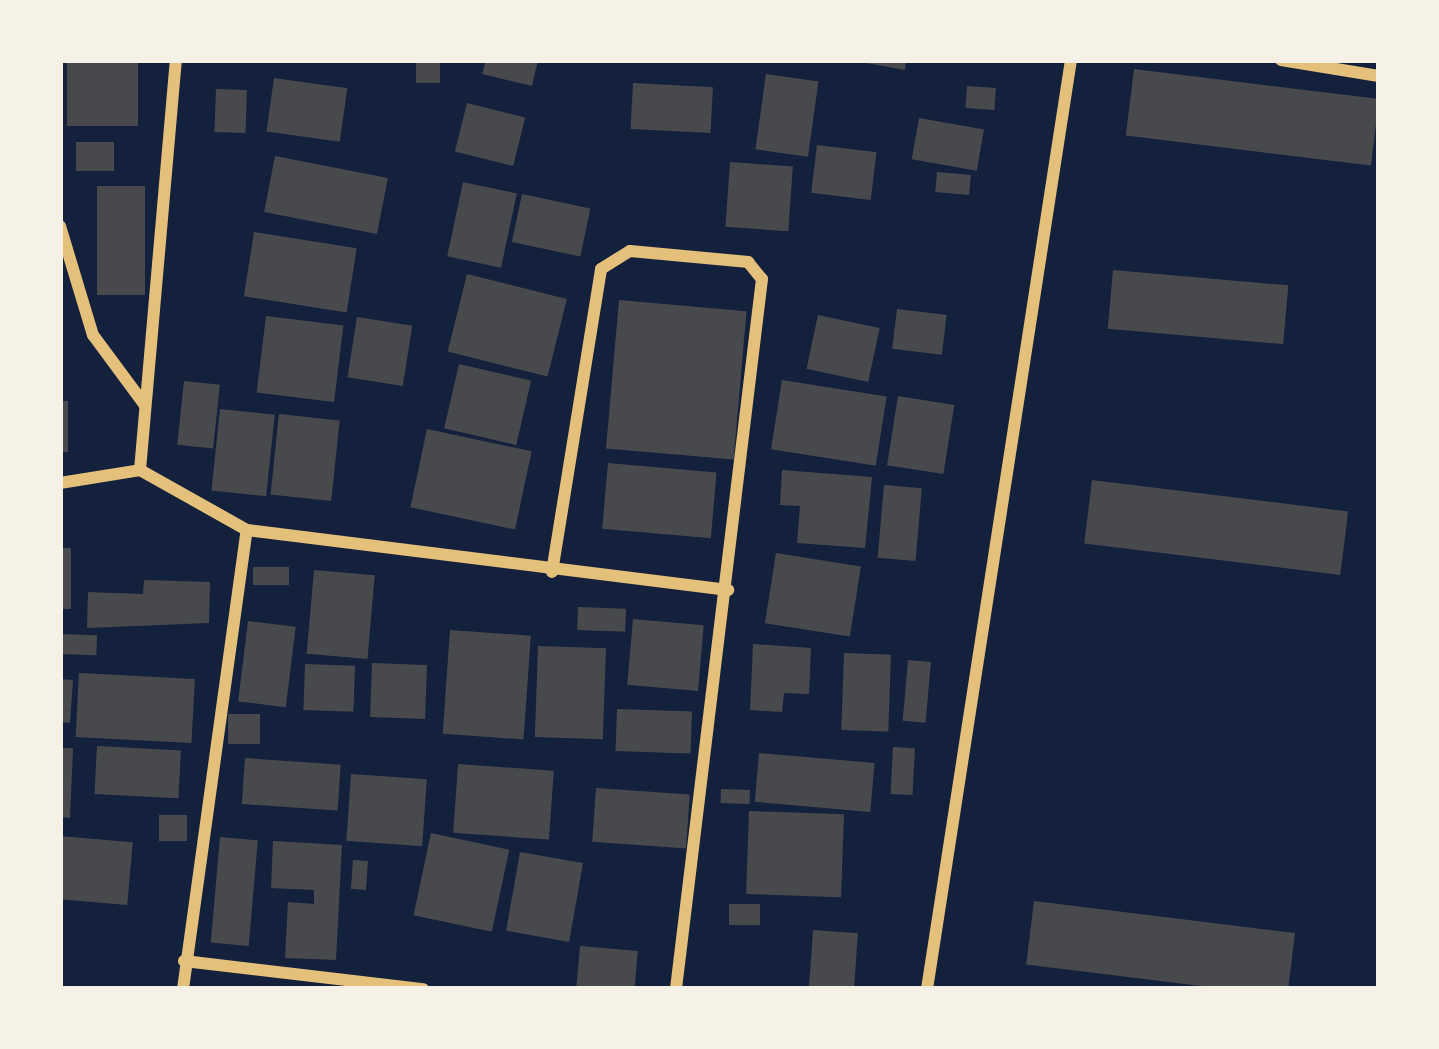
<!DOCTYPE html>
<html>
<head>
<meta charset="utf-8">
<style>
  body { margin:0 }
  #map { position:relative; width:1439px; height:1049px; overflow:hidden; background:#14213d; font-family:Ubuntu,sans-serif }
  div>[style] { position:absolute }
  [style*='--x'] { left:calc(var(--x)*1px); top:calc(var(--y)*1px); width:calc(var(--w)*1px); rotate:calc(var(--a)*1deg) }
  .building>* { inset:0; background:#48494c; transform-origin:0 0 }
  .minor>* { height:12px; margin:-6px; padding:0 6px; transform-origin:6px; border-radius:6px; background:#e5c07b }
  span { translate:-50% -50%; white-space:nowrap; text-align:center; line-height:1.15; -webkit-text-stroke:12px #f6f1e7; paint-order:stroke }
  .frame { position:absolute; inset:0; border:63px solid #f6f1e7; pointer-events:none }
</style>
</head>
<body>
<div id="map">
  <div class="building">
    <div style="left:67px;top:60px;width:71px;height:66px"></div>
    <div style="left:416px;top:60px;width:24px;height:23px"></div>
    <div style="clip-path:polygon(486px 60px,538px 60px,532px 86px,482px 74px)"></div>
    <div style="clip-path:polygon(850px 60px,906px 60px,905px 70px)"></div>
    <div style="left:1134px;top:69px;width:247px;height:67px;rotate:7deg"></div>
    <div style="left:766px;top:74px;width:53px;height:76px;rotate:8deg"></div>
    <div style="left:274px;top:78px;width:74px;height:54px;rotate:8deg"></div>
    <div style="left:633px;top:83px;width:80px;height:46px;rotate:3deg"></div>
    <div style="left:967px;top:86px;width:29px;height:22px;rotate:4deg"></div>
    <div style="left:216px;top:89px;width:31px;height:43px;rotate:2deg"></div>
    <div style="left:467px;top:103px;width:60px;height:50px;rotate:14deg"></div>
    <div style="left:919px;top:118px;width:66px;height:42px;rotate:10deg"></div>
    <div style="left:76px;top:142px;width:38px;height:29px"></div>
    <div style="left:817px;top:145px;width:60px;height:48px;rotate:7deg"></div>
    <div style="left:275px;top:156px;width:115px;height:57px;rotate:11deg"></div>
    <div style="left:730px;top:162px;width:63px;height:65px;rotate:4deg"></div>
    <div style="left:937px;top:172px;width:34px;height:20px;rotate:5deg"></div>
    <div style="left:463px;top:182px;width:55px;height:76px;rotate:12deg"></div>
    <div style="left:97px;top:186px;width:48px;height:109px"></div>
    <div style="left:522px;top:194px;width:70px;height:49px;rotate:12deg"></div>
    <div style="left:254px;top:232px;width:104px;height:65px;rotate:9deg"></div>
    <div style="left:1113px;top:270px;width:176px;height:59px;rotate:5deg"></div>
    <div style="left:467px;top:274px;width:103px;height:80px;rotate:14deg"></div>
    <div style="left:619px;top:300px;width:128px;height:149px;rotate:5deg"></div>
    <div style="left:897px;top:309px;width:50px;height:40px;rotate:7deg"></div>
    <div style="left:818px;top:315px;width:63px;height:55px;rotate:12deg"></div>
    <div style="left:266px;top:316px;width:78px;height:77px;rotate:7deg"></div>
    <div style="left:357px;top:317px;width:56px;height:61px;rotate:9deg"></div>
    <div style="left:459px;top:364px;width:74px;height:66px;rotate:13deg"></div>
    <div style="left:782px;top:380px;width:106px;height:70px;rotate:9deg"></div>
    <div style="left:184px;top:381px;width:36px;height:64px;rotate:6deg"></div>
    <div style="left:898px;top:396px;width:57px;height:70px;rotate:9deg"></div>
    <div style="left:60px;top:401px;width:8px;height:51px"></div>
    <div style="left:220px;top:409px;width:55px;height:82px;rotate:6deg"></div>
    <div style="left:279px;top:414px;width:61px;height:81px;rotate:6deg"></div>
    <div style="left:427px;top:429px;width:107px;height:80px;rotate:12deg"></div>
    <div style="left:608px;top:463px;width:109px;height:66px;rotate:5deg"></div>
    <div style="clip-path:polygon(782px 470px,872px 477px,865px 548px,797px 543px,800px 506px,780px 505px)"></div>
    <div style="left:1092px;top:480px;width:258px;height:64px;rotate:7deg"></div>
    <div style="left:884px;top:485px;width:38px;height:73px;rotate:5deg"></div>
    <div style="left:60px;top:548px;width:11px;height:61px"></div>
    <div style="left:776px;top:553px;width:86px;height:71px;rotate:9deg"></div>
    <div style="left:253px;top:567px;width:36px;height:18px"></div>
    <div style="left:314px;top:570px;width:61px;height:84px;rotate:5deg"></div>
    <div style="clip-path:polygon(144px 580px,210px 582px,209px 623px,87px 628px,88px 592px,143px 594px)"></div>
    <div style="left:578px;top:607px;width:48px;height:23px;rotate:2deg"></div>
    <div style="left:633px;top:619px;width:71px;height:66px;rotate:5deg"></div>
    <div style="left:248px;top:621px;width:48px;height:81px;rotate:7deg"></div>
    <div style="left:450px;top:630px;width:81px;height:104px;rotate:4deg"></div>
    <div style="left:60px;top:634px;width:37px;height:20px;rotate:2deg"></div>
    <div style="clip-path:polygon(753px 644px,811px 648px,809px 694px,784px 693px,782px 712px,750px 710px)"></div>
    <div style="left:538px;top:646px;width:68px;height:91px;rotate:2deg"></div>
    <div style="left:844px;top:653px;width:47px;height:77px;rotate:2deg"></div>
    <div style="left:908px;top:660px;width:23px;height:61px;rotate:5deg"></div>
    <div style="left:372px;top:663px;width:55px;height:54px;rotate:2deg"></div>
    <div style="left:305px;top:664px;width:50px;height:46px;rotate:2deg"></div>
    <div style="left:79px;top:673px;width:116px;height:64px;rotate:3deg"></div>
    <div style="clip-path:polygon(60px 679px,73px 680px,70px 723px,60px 722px)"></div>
    <div style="left:617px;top:709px;width:75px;height:42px;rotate:2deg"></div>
    <div style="left:228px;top:714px;width:32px;height:30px"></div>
    <div style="left:97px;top:746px;width:84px;height:48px;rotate:3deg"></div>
    <div style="left:893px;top:747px;width:22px;height:47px;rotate:3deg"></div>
    <div style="clip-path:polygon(60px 748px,73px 748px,70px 818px,60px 817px)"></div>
    <div style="left:759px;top:753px;width:116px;height:49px;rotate:5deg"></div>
    <div style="left:245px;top:758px;width:96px;height:46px;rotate:4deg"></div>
    <div style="left:458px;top:764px;width:96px;height:69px;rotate:4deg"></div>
    <div style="left:351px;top:774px;width:76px;height:67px;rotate:4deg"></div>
    <div style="left:596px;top:788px;width:94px;height:54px;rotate:4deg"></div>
    <div style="left:721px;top:789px;width:29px;height:14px;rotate:2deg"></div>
    <div style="left:749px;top:811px;width:95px;height:83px;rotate:2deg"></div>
    <div style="left:159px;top:815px;width:28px;height:26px"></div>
    <div style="left:431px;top:833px;width:80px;height:84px;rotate:12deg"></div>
    <div style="left:60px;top:836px;width:73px;height:63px;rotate:5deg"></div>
    <div style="left:220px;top:837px;width:38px;height:106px;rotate:5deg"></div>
    <div style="clip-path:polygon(273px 841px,342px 845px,336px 960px,285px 958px,288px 902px,314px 904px,314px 890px,271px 888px)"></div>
    <div style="left:520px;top:852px;width:64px;height:80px;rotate:10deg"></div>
    <div style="left:353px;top:860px;width:15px;height:29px;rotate:4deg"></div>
    <div style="left:1034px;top:901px;width:263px;height:64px;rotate:7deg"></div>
    <div style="left:729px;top:904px;width:31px;height:21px"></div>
    <div style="left:813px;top:930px;width:45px;height:59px;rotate:4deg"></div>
    <div style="left:580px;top:946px;width:58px;height:43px;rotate:5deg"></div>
  </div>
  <div class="minor">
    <div style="--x:1281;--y:60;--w:99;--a:9.3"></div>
    <div style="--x:60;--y:226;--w:114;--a:73.2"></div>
    <div style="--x:93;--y:335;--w:86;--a:53.5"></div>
    <div style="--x:140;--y:470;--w:412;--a:-85"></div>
    <div style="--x:60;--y:483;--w:81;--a:-9.2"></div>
    <div style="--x:140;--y:470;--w:123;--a:29.3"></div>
    <div style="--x:247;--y:530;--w:485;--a:7.1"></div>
    <div style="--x:552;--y:572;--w:307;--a:-80.8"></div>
    <div style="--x:601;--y:269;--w:34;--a:-32"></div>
    <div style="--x:630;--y:251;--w:119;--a:5.3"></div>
    <div style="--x:748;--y:262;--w:22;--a:51"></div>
    <div style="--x:762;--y:279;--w:715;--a:96.91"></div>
    <div style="--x:184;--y:961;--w:241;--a:6.7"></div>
    <div style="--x:183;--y:989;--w:463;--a:-82.1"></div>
    <div style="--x:927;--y:989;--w:940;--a:-81.19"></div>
  </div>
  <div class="frame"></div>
</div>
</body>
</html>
